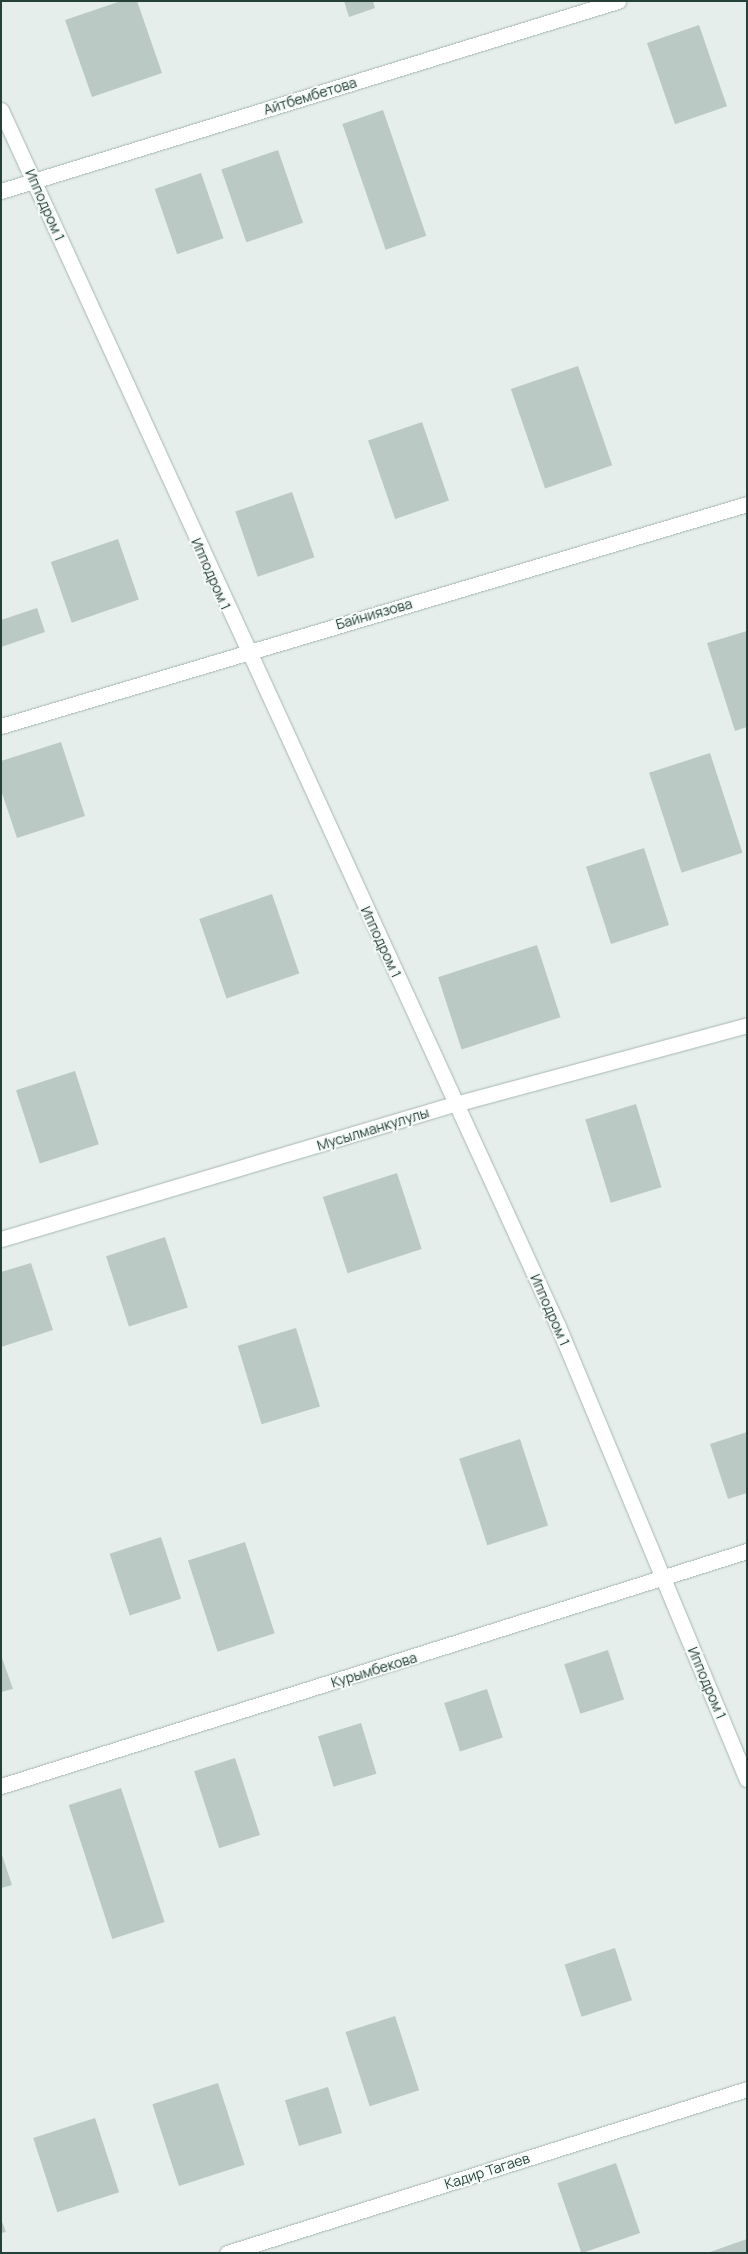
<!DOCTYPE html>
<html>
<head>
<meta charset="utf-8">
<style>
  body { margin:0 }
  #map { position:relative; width:748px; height:2254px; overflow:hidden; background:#e5eeea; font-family:Manrope,sans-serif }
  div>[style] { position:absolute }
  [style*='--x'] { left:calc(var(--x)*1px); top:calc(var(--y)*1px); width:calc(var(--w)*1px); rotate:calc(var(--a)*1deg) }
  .building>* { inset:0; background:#bac9c3; transform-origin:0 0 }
  .roads { filter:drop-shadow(0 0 1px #a7b6b1) drop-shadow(0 0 1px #a7b6b1) }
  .minor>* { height:15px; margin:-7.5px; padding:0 7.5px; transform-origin:7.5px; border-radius:7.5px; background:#fff }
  span { translate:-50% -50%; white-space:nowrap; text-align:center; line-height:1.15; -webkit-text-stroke:4px #f6faf8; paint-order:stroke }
  .street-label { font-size:14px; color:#244039 }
  .frame { position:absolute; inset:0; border:2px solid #244039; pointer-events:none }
</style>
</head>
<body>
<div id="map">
  <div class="building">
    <div style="clip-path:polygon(121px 1px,137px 1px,162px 73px,92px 97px,65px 20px)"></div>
    <div style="clip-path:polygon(344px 1px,373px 1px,375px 8px,349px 17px)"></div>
    <div style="left:699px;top:25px;width:86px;height:55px;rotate:71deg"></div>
    <div style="left:383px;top:110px;width:133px;height:43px;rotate:71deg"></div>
    <div style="left:278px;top:150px;width:77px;height:60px;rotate:71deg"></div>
    <div style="left:201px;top:173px;width:69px;height:49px;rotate:71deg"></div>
    <div style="left:578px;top:366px;width:105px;height:71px;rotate:71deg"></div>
    <div style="left:422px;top:422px;width:83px;height:57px;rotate:71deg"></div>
    <div style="left:292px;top:492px;width:69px;height:60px;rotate:71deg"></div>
    <div style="left:118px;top:539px;width:64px;height:71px;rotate:71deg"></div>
    <div style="clip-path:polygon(37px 608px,45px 632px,1px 647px,1px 620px)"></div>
    <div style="clip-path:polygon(747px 631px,747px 727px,735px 731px,707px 643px)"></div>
    <div style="clip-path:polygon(61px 742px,85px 816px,17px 838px,1px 790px,1px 761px)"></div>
    <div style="left:710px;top:753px;width:105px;height:64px;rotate:72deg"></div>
    <div style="left:644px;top:848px;width:81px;height:61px;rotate:72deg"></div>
    <div style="left:272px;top:894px;width:84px;height:77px;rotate:71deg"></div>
    <div style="left:537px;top:945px;width:76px;height:104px;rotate:72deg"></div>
    <div style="left:75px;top:1071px;width:77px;height:62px;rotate:72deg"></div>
    <div style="left:636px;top:1104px;width:87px;height:53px;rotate:73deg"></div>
    <div style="left:397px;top:1173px;width:80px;height:78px;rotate:72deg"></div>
    <div style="left:165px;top:1237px;width:74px;height:62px;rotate:72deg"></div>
    <div style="clip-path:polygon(31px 1263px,53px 1330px,1px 1347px,1px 1272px)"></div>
    <div style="left:296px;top:1328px;width:82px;height:61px;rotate:73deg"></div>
    <div style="clip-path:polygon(747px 1432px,747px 1493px,728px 1499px,710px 1444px)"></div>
    <div style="left:520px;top:1439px;width:91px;height:64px;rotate:72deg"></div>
    <div style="left:161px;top:1537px;width:65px;height:54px;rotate:72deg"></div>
    <div style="left:245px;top:1542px;width:96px;height:60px;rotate:72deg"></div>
    <div style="left:608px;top:1650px;width:52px;height:46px;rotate:72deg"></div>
    <div style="clip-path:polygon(1px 1655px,13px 1689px,1px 1692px)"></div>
    <div style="left:487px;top:1689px;width:51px;height:45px;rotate:72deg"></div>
    <div style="left:361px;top:1723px;width:53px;height:45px;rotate:73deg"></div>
    <div style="left:235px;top:1758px;width:81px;height:43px;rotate:72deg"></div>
    <div style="left:121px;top:1788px;width:141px;height:55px;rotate:72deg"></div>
    <div style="clip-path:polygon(1px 1852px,12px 1885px,1px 1888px)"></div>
    <div style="left:615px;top:1948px;width:55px;height:53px;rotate:72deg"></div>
    <div style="left:395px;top:2016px;width:78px;height:52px;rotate:72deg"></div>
    <div style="left:218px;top:2083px;width:86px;height:69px;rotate:72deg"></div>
    <div style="left:328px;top:2087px;width:48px;height:45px;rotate:73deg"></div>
    <div style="left:95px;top:2118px;width:78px;height:65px;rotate:72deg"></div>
    <div style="left:616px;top:2163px;width:74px;height:62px;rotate:71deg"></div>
    <div style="clip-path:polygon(1px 2219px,6px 2232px,1px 2233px)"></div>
    <div style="clip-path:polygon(747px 2239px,747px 2253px,710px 2253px,710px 2252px)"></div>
  </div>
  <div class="roads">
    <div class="minor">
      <div style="--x:1;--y:110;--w:1337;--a:65.39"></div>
      <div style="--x:558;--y:1326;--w:491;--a:67.4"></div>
      <div style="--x:1;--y:191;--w:646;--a:-17.12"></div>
      <div style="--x:1;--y:726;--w:778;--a:-16.57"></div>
      <div style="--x:1;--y:1239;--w:474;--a:-16.6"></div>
      <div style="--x:455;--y:1104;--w:302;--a:-15.1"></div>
      <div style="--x:1;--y:1786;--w:782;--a:-17.49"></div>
      <div style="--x:227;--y:2253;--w:545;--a:-17.5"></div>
    </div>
  </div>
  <div class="street-label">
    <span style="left:310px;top:96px;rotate:-17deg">Айтбембетова</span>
    <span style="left:45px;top:205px;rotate:66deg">Ипподром 1</span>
    <span style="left:211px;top:574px;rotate:66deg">Ипподром 1</span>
    <span style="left:374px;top:614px;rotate:-16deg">Байниязова</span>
    <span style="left:381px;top:942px;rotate:65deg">Ипподром 1</span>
    <span style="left:373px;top:1129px;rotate:-17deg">Мусылманкулулы</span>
    <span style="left:550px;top:1310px;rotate:66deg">Ипподром 1</span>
    <span style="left:374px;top:1670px;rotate:-17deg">Курымбекова</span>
    <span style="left:707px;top:1683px;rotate:67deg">Ипподром 1</span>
    <span style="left:487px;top:2171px;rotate:-18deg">Кадир Тагаев</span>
  </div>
  <div class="frame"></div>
</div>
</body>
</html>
